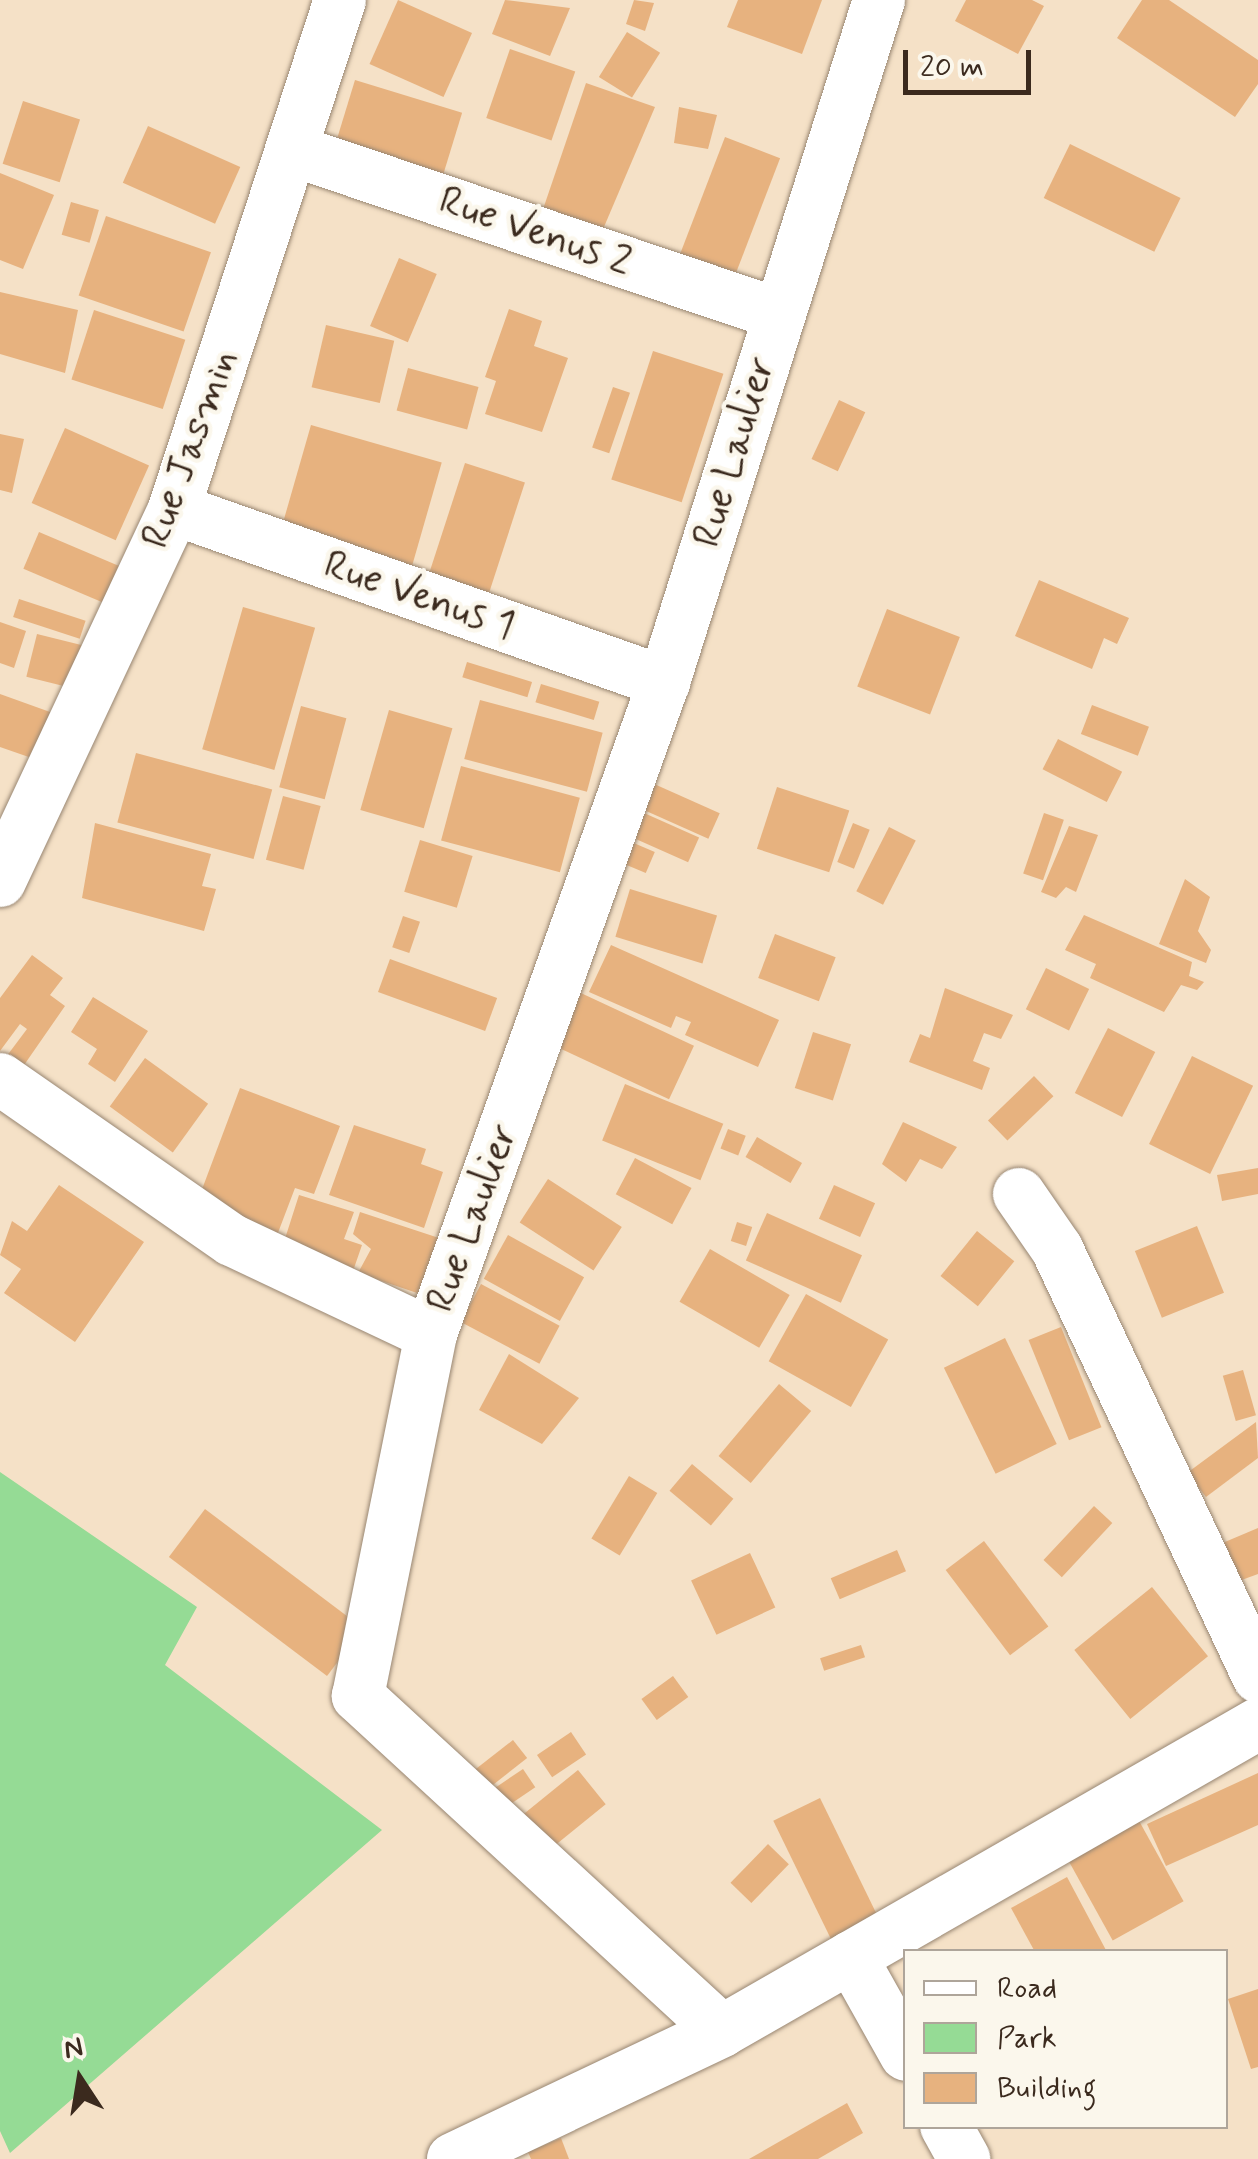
<!DOCTYPE html>
<html>
<head>
<meta charset="utf-8">
<style>
  body { margin:0 }
  #map { position:relative; width:1258px; height:2159px; overflow:hidden; background:#f5e1c7; font-family:Mynerve,sans-serif }
  div>[style] { position:absolute }
  [style*='--x'] { left:calc(var(--x)*1px); top:calc(var(--y)*1px); width:calc(var(--w)*1px); rotate:calc(var(--a)*1deg) }
  .green>* { inset:0; background:#95db95 }
  .building>* { inset:0; background:#e7b27f; transform-origin:0 0 }
  .roads { filter:drop-shadow(0 0 2px #988672) drop-shadow(0 0 2px #988672) }
  .minor>* { height:52px; margin:-26px; padding:0 26px; transform-origin:26px; border-radius:26px; background:#fff }
  span { translate:-50% -50%; white-space:nowrap; text-align:center; line-height:1.15; -webkit-text-stroke:9px #fbf7ec; paint-order:stroke }
  .street-label { font-size:40px; color:#3b2a1e }
  .legend { position:absolute; left:903px; top:1949px; width:325px; height:180px; box-sizing:border-box; background:#fbf7ec; border:2px solid #aea59a; margin:0; padding:12px 18px; list-style:none; font-size:30px; color:#3b2a1e }
  .legend li { display:flex; align-items:center; gap:20px; height:50px }
  .legend b { width:50px; border:2px solid #aea59a }
  .north { position:absolute; left:30px; top:2029px; width:100px; height:100px; -webkit-text-stroke:8px #fbf7ec; paint-order:stroke; rotate:348deg; font-size:28px; font-weight:700; line-height:40px; text-align:center; color:#3b2a1e }
  .north::after { content:''; display:block; margin:auto; width:35px; height:45px; background:#3b2a1e; clip-path:polygon(50% 0,100% 100%,50% 72%,0 100%) }
  .scale { position:absolute; left:903px; top:50px; width:128px; height:45px; box-sizing:border-box; border:5px solid #3b2a1e; border-top:0; padding-left:12px; font-size:30px; line-height:35px; white-space:nowrap; color:#3b2a1e; -webkit-text-stroke:8px #fbf7ec; paint-order:stroke }
</style>
</head>
<body>
<div id="map">
  <div class="green">
    <div style="clip-path:polygon(0 1472px,197px 1607px,165px 1665px,382px 1830px,10px 2153px,0 2131px)"></div>
  </div>
  <div class="building">
    <div style="left:398px;top:0;width:81px;height:70px;rotate:24deg"></div>
    <div style="clip-path:polygon(505px 0,570px 8px,550px 56px,492px 34px)"></div>
    <div style="clip-path:polygon(634px 0,654px 3px,645px 31px,626px 24px)"></div>
    <div style="clip-path:polygon(738px 0,822px 0,802px 54px,727px 27px)"></div>
    <div style="clip-path:polygon(966px 0,1032px 0,1044px 6px,1018px 54px,955px 21px)"></div>
    <div style="clip-path:polygon(1142px 0,1169px 0,1258px 60px,1258px 84px,1235px 117px,1117px 38px)"></div>
    <div style="left:627px;top:32px;width:39px;height:53px;rotate:32deg"></div>
    <div style="left:510px;top:49px;width:69px;height:73px;rotate:19deg"></div>
    <div style="left:355px;top:80px;width:112px;height:74px;rotate:17deg"></div>
    <div style="clip-path:polygon(586px 83px,655px 107px,598px 241px,539px 221px)"></div>
    <div style="left:23px;top:101px;width:60px;height:66px;rotate:18deg"></div>
    <div style="clip-path:polygon(679px 107px,717px 115px,708px 149px,674px 143px)"></div>
    <div style="left:148px;top:126px;width:101px;height:62px;rotate:24deg"></div>
    <div style="left:725px;top:137px;width:59px;height:129px;rotate:21deg"></div>
    <div style="left:1070px;top:144px;width:123px;height:60px;rotate:26deg"></div>
    <div style="clip-path:polygon(0 173px,54px 195px,23px 269px,0 260px)"></div>
    <div style="left:71px;top:202px;width:29px;height:34px;rotate:16deg"></div>
    <div style="left:106px;top:216px;width:111px;height:84px;rotate:19deg"></div>
    <div style="left:399px;top:258px;width:41px;height:74px;rotate:23deg"></div>
    <div style="clip-path:polygon(0 292px,78px 310px,65px 373px,0 354px)"></div>
    <div style="clip-path:polygon(509px 309px,542px 321px,534px 346px,568px 358px,542px 432px,485px 414px,496px 381px,485px 377px)"></div>
    <div style="left:94px;top:310px;width:96px;height:73px;rotate:18deg"></div>
    <div style="left:326px;top:325px;width:70px;height:64px;rotate:13deg"></div>
    <div style="left:653px;top:351px;width:74px;height:135px;rotate:18deg"></div>
    <div style="left:408px;top:368px;width:73px;height:44px;rotate:15deg"></div>
    <div style="left:613px;top:387px;width:18px;height:64px;rotate:19deg"></div>
    <div style="left:839px;top:400px;width:29px;height:65px;rotate:25deg"></div>
    <div style="left:311px;top:425px;width:136px;height:113px;rotate:16deg"></div>
    <div style="left:65px;top:428px;width:92px;height:82px;rotate:24deg"></div>
    <div style="clip-path:polygon(0 434px,24px 439px,12px 493px,0 490px)"></div>
    <div style="left:465px;top:463px;width:63px;height:127px;rotate:18deg"></div>
    <div style="left:39px;top:532px;width:103px;height:40px;rotate:23deg"></div>
    <div style="clip-path:polygon(1039px 580px,1129px 618px,1117px 644px,1104px 638px,1092px 669px,1015px 636px)"></div>
    <div style="left:19px;top:599px;width:70px;height:19px;rotate:18deg"></div>
    <div style="left:243px;top:607px;width:75px;height:148px;rotate:16deg"></div>
    <div style="left:887px;top:609px;width:78px;height:83px;rotate:21deg"></div>
    <div style="clip-path:polygon(0 622px,26px 631px,14px 668px,0 663px)"></div>
    <div style="left:37px;top:634px;width:57px;height:44px;rotate:14deg"></div>
    <div style="left:467px;top:662px;width:68px;height:16px;rotate:17deg"></div>
    <div style="left:541px;top:684px;width:61px;height:19px;rotate:17deg"></div>
    <div style="clip-path:polygon(0 694px,64px 717px,46px 763px,0 747px)"></div>
    <div style="left:480px;top:700px;width:127px;height:61px;rotate:15deg"></div>
    <div style="left:1092px;top:705px;width:61px;height:31px;rotate:21deg"></div>
    <div style="left:301px;top:706px;width:47px;height:84px;rotate:15deg"></div>
    <div style="left:389px;top:710px;width:66px;height:104px;rotate:16deg"></div>
    <div style="left:1058px;top:739px;width:72px;height:34px;rotate:27deg"></div>
    <div style="left:136px;top:753px;width:141px;height:72px;rotate:15deg"></div>
    <div style="left:461px;top:766px;width:123px;height:77px;rotate:15deg"></div>
    <div style="left:643px;top:779px;width:84px;height:28px;rotate:24deg"></div>
    <div style="left:777px;top:787px;width:76px;height:65px;rotate:18deg"></div>
    <div style="left:283px;top:796px;width:39px;height:66px;rotate:15deg"></div>
    <div style="left:626px;top:805px;width:80px;height:27px;rotate:24deg"></div>
    <div style="left:1044px;top:813px;width:21px;height:64px;rotate:19deg"></div>
    <div style="clip-path:polygon(95px 823px,211px 854px,202px 886px,216px 889px,204px 931px,82px 898px)"></div>
    <div style="left:853px;top:823px;width:18px;height:42px;rotate:22deg"></div>
    <div style="clip-path:polygon(1069px 826px,1098px 835px,1076px 892px,1066px 887px,1056px 898px,1041px 892px)"></div>
    <div style="left:889px;top:827px;width:30px;height:72px;rotate:27deg"></div>
    <div style="left:420px;top:840px;width:55px;height:54px;rotate:17deg"></div>
    <div style="left:629px;top:841px;width:28px;height:23px;rotate:23deg"></div>
    <div style="clip-path:polygon(1185px 879px,1210px 897px,1198px 931px,1211px 950px,1206px 963px,1159px 944px)"></div>
    <div style="left:630px;top:889px;width:91px;height:50px;rotate:17deg"></div>
    <div style="clip-path:polygon(1084px 915px,1192px 962px,1189px 976px,1204px 982px,1197px 990px,1181px 985px,1164px 1012px,1090px 978px,1096px 964px,1065px 950px)"></div>
    <div style="left:403px;top:916px;width:18px;height:33px;rotate:19deg"></div>
    <div style="left:775px;top:934px;width:65px;height:47px;rotate:21deg"></div>
    <div style="clip-path:polygon(611px 945px,779px 1020px,758px 1067px,685px 1035px,691px 1022px,676px 1016px,671px 1028px,589px 992px)"></div>
    <div style="clip-path:polygon(32px 955px,63px 978px,50px 995px,65px 1006px,22px 1068px,6px 1057px,27px 1029px,20px 1024px,0 1051px,0 998px)"></div>
    <div style="left:390px;top:959px;width:114px;height:35px;rotate:20deg"></div>
    <div style="left:1046px;top:968px;width:48px;height:46px;rotate:26deg"></div>
    <div style="left:568px;top:987px;width:139px;height:59px;rotate:25deg"></div>
    <div style="clip-path:polygon(945px 988px,1013px 1015px,1001px 1039px,984px 1033px,973px 1061px,990px 1068px,982px 1090px,909px 1062px,920px 1034px,930px 1038px)"></div>
    <div style="clip-path:polygon(93px 997px,148px 1031px,115px 1082px,88px 1064px,97px 1049px,71px 1032px)"></div>
    <div style="left:1108px;top:1028px;width:53px;height:73px;rotate:27deg"></div>
    <div style="left:813px;top:1032px;width:40px;height:59px;rotate:18deg"></div>
    <div style="left:1192px;top:1056px;width:68px;height:98px;rotate:26deg"></div>
    <div style="left:145px;top:1058px;width:78px;height:60px;rotate:36deg"></div>
    <div style="left:1034px;top:1076px;width:28px;height:64px;rotate:46deg"></div>
    <div style="left:625px;top:1084px;width:106px;height:61px;rotate:22deg"></div>
    <div style="clip-path:polygon(240px 1088px,340px 1126px,314px 1194px,295px 1188px,276px 1238px,195px 1208px)"></div>
    <div style="clip-path:polygon(903px 1122px,957px 1147px,942px 1169px,920px 1159px,906px 1182px,882px 1164px)"></div>
    <div style="clip-path:polygon(354px 1125px,426px 1149px,421px 1164px,443px 1172px,424px 1228px,329px 1195px)"></div>
    <div style="left:728px;top:1129px;width:19px;height:21px;rotate:21deg"></div>
    <div style="left:757px;top:1137px;width:52px;height:23px;rotate:30deg"></div>
    <div style="left:635px;top:1158px;width:64px;height:41px;rotate:28deg"></div>
    <div style="clip-path:polygon(1258px 1168px,1258px 1194px,1222px 1201px,1217px 1175px)"></div>
    <div style="left:548px;top:1179px;width:88px;height:52px;rotate:33deg"></div>
    <div style="clip-path:polygon(59px 1185px,144px 1242px,75px 1342px,4px 1293px,21px 1269px,0 1255px,12px 1221px,27px 1231px)"></div>
    <div style="left:834px;top:1185px;width:45px;height:37px;rotate:24deg"></div>
    <div style="clip-path:polygon(299px 1195px,354px 1212px,344px 1239px,362px 1245px,353px 1271px,282px 1248px)"></div>
    <div style="clip-path:polygon(360px 1212px,439px 1238px,420px 1294px,358px 1273px,371px 1249px,353px 1234px)"></div>
    <div style="left:767px;top:1213px;width:104px;height:52px;rotate:24deg"></div>
    <div style="left:737px;top:1222px;width:16px;height:20px;rotate:18deg"></div>
    <div style="left:1197px;top:1226px;width:72px;height:67px;rotate:68deg"></div>
    <div style="left:977px;top:1231px;width:48px;height:58px;rotate:39deg"></div>
    <div style="left:508px;top:1235px;width:87px;height:50px;rotate:29deg"></div>
    <div style="left:710px;top:1249px;width:92px;height:61px;rotate:30deg"></div>
    <div style="left:481px;top:1284px;width:89px;height:43px;rotate:28deg"></div>
    <div style="left:806px;top:1294px;width:94px;height:77px;rotate:29deg"></div>
    <div style="left:1061px;top:1327px;width:108px;height:35px;rotate:68deg"></div>
    <div style="left:1005px;top:1338px;width:118px;height:68px;rotate:64deg"></div>
    <div style="clip-path:polygon(509px 1354px,579px 1398px,542px 1444px,479px 1410px)"></div>
    <div style="left:1243px;top:1370px;width:47px;height:21px;rotate:74deg"></div>
    <div style="left:779px;top:1384px;width:42px;height:94px;rotate:40deg"></div>
    <div style="clip-path:polygon(1256px 1422px,1258px 1458px,1206px 1497px,1187px 1473px)"></div>
    <div style="left:692px;top:1464px;width:54px;height:35px;rotate:40deg"></div>
    <div style="left:629px;top:1476px;width:33px;height:73px;rotate:31deg"></div>
    <div style="left:1094px;top:1506px;width:25px;height:74px;rotate:43deg"></div>
    <div style="left:205px;top:1509px;width:198px;height:60px;rotate:37deg"></div>
    <div style="clip-path:polygon(1258px 1528px,1258px 1574px,1228px 1585px,1213px 1547px)"></div>
    <div style="left:984px;top:1541px;width:107px;height:48px;rotate:53deg"></div>
    <div style="left:897px;top:1550px;width:23px;height:72px;rotate:67deg"></div>
    <div style="left:750px;top:1553px;width:60px;height:65px;rotate:65deg"></div>
    <div style="left:1152px;top:1587px;width:89px;height:100px;rotate:51deg"></div>
    <div style="left:861px;top:1645px;width:13px;height:43px;rotate:72deg"></div>
    <div style="left:673px;top:1676px;width:26px;height:39px;rotate:54deg"></div>
    <div style="left:571px;top:1732px;width:27px;height:41px;rotate:56deg"></div>
    <div style="left:513px;top:1740px;width:23px;height:48px;rotate:52deg"></div>
    <div style="left:523px;top:1769px;width:22px;height:45px;rotate:56deg"></div>
    <div style="left:578px;top:1770px;width:44px;height:75px;rotate:51deg"></div>
    <div style="clip-path:polygon(1258px 1773px,1258px 1825px,1166px 1866px,1147px 1824px)"></div>
    <div style="left:820px;top:1798px;width:133px;height:52px;rotate:64deg"></div>
    <div style="left:1138px;top:1819px;width:94px;height:81px;rotate:61deg"></div>
    <div style="left:768px;top:1844px;width:29px;height:54px;rotate:44deg"></div>
    <div style="clip-path:polygon(1067px 1877px,1107px 1952px,1035px 1952px,1011px 1908px)"></div>
    <div style="clip-path:polygon(1258px 1989px,1258px 2067px,1251px 2069px,1228px 1999px)"></div>
    <div style="clip-path:polygon(847px 2103px,863px 2133px,818px 2159px,749px 2159px)"></div>
    <div style="clip-path:polygon(561px 2138px,569px 2159px,531px 2159px,528px 2152px)"></div>
  </div>
  <div class="roads">
    <div class="minor">
      <div style="--x:292;--y:150;--w:513;--a:18.65"></div>
      <div style="--x:174;--y:509;--w:520;--a:19.45"></div>
      <div style="--x:0;--y:881;--w:411;--a:-64.9"></div>
      <div style="--x:174;--y:509;--w:535;--a:-71.94"></div>
      <div style="--x:0;--y:1079;--w:282;--a:34.8"></div>
      <div style="--x:232;--y:1240;--w:220;--a:25.3"></div>
      <div style="--x:1019;--y:1194;--w:67;--a:55.4"></div>
      <div style="--x:1057;--y:1249;--w:473;--a:64.8"></div>
      <div style="--x:851;--y:1957;--w:112;--a:60.7"></div>
      <div style="--x:722;--y:2031;--w:618;--a:-29.8"></div>
      <div style="--x:946;--y:2126;--w:38;--a:61"></div>
      <div style="--x:453;--y:2159;--w:298;--a:-25.4"></div>
      <div style="--x:722;--y:2031;--w:495;--a:-137.4"></div>
      <div style="--x:358;--y:1696;--w:369;--a:-78.6"></div>
      <div style="--x:431;--y:1334;--w:692;--a:-70.34"></div>
      <div style="--x:664;--y:682;--w:715;--a:-72.5"></div>
    </div>
  </div>
  <div class="street-label">
    <span style="left:535px;top:232px;rotate:19deg">Rue Venus 2</span>
    <span style="left:190px;top:449px;rotate:-70deg">Rue Jasmin</span>
    <span style="left:735px;top:452px;rotate:-73deg">Rue Laulier</span>
    <span style="left:419px;top:596px;rotate:19deg">Rue Venus 1</span>
    <span style="left:473px;top:1218px;rotate:-70deg">Rue Laulier</span>
  </div>
  <ul class="legend">
  <li><b style="height:12px;background:#fff"></b>Road</li>
  <li><b style="height:28px;background:#95db95"></b>Park</li>
  <li><b style="height:28px;background:#e7b27f"></b>Building</li>
  </ul>
  <div class="north">N</div>
  <div class="scale">20 m</div>
</div>
</body>
</html>
